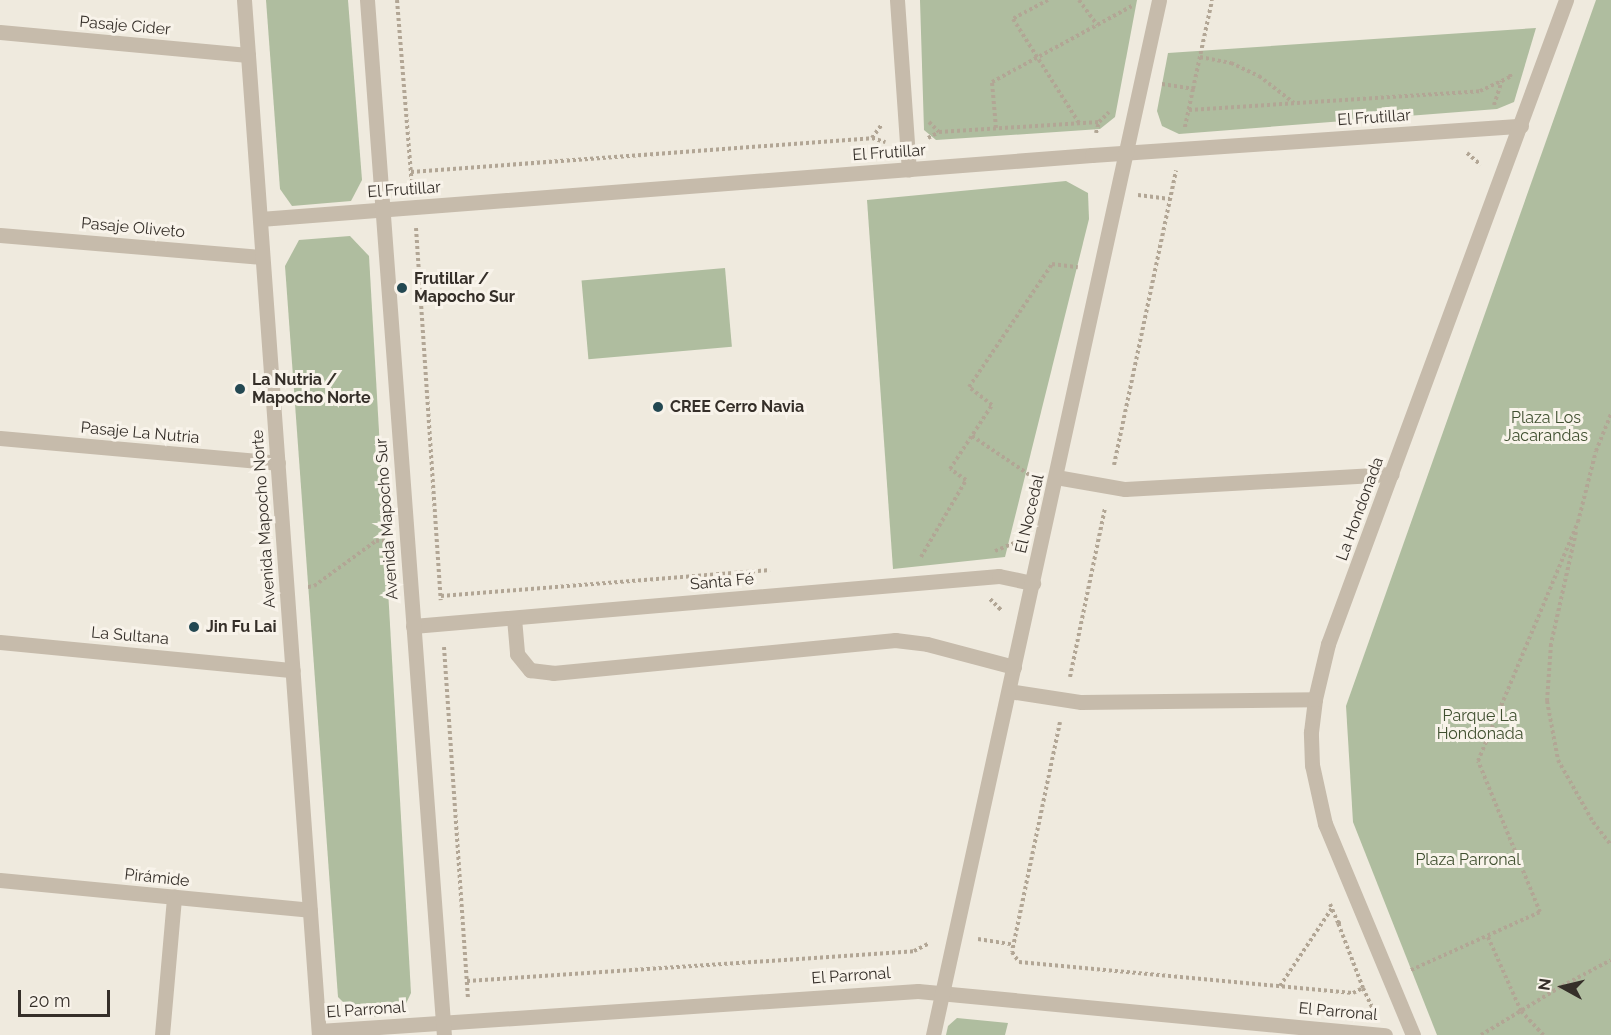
<!DOCTYPE html>
<html>
<head>
<meta charset="utf-8">
<style>
  body { margin:0 }
  #map { position:relative; width:1611px; height:1035px; overflow:hidden; background:#efeade; font-family:Raleway,sans-serif }
  div>[style] { position:absolute }
  [style*='--x'] { left:calc(var(--x)*1px); top:calc(var(--y)*1px); width:calc(var(--w)*1px); rotate:calc(var(--a)*1deg) }
  .green>* { inset:0; background:#afbd9f; transform-origin:0 0 }
  .path>* { height:4px; margin-top:-2px; transform-origin:0; background:repeating-linear-gradient(90deg,#b2a695 0 3px,transparent 0 6px) }
  .service>* { height:15px; margin:-7.5px; padding:0 7.5px; transform-origin:7.5px; border-radius:7.5px; background:#c6bbab }
  .minor>* { height:15px; margin:-7.5px; padding:0 7.5px; transform-origin:7.5px; border-radius:7.5px; background:#c6bbab }
  .tertiary>* { height:15px; margin:-7.5px; padding:0 7.5px; transform-origin:7.5px; border-radius:7.5px; background:#c6bbab }
  .dots>* { width:16px; height:16px; translate:-50% -50%; box-sizing:border-box; border:3px solid #f8f3ea; border-radius:50% }
  span { translate:-50% -50%; white-space:nowrap; text-align:center; line-height:1.15; -webkit-text-stroke:6px #f8f3ea; paint-order:stroke }
  .street-label { font-size:16px; color:#352f29 }
  .poi-label { font-size:16px; color:#352f29; font-weight:700 }
  .left { translate:0 -50%; text-align:left }
  .park-label { font-size:16px; color:#405030 }
  .north { position:absolute; left:1533px; top:957px; width:60px; height:60px; -webkit-text-stroke:4px #f8f3ea; paint-order:stroke; rotate:278deg; font-size:16px; font-weight:700; line-height:24px; text-align:center; color:#352f29 }
  .north::after { content:''; display:block; margin:auto; width:21px; height:27px; background:#352f29; clip-path:polygon(50% 0,100% 100%,50% 72%,0 100%) }
  .scale { position:absolute; left:18px; top:990px; width:92px; height:27px; box-sizing:border-box; border:3px solid #352f29; border-top:0; padding-left:8px; font-size:18px; line-height:21px; white-space:nowrap; color:#352f29; -webkit-text-stroke:4px #f8f3ea; paint-order:stroke }
</style>
</head>
<body>
<div id="map">
  <div class="green">
    <div style="clip-path:polygon(266px 0,348px 0,362px 180px,351px 201px,292px 206px,280px 189px)"></div>
    <div style="clip-path:polygon(920px 0,1137px 0,1115px 117px,1100px 129px,936px 140px,924px 130px)"></div>
    <div style="clip-path:polygon(1596px 0,1611px 0,1611px 1035px,1437px 1035px,1353px 822px,1346px 706px)"></div>
    <div style="clip-path:polygon(1536px 28px,1514px 102px,1497px 109px,1179px 134px,1162px 126px,1157px 111px,1168px 53px)"></div>
    <div style="clip-path:polygon(1066px 181px,1088px 193px,1089px 219px,1005px 557px,893px 569px,867px 200px)"></div>
    <div style="clip-path:polygon(350px 236px,369px 256px,411px 993px,401px 1014px,359px 1018px,338px 997px,285px 266px,299px 240px)"></div>
    <div style="left:725px;top:268px;width:79px;height:144px;rotate:85deg"></div>
    <div style="clip-path:polygon(957px 1018px,1008px 1023px,1005px 1035px,946px 1035px,948px 1026px)"></div>
  </div>
  <div class="path">
    <div style="--x:397;--y:0;--w:186;--a:85.4"></div>
    <div style="--x:1048;--y:0;--w:40;--a:152"></div>
    <div style="--x:1013;--y:19;--w:123;--a:57.6"></div>
    <div style="--x:1079;--y:0;--w:31;--a:54"></div>
    <div style="--x:1200;--y:57;--w:32;--a:11"></div>
    <div style="--x:1231;--y:63;--w:31;--a:25"></div>
    <div style="--x:1259;--y:76;--w:44;--a:37.6"></div>
    <div style="--x:1162;--y:84;--w:31;--a:9"></div>
    <div style="--x:1193;--y:89;--w:40;--a:102"></div>
    <div style="--x:1193;--y:89;--w:91;--a:-77.9"></div>
    <div style="--x:1494;--y:105;--w:25;--a:-72"></div>
    <div style="--x:1189;--y:110;--w:292;--a:-3.7"></div>
    <div style="--x:1480;--y:91;--w:33;--a:-25"></div>
    <div style="--x:1510;--y:77;--w:4;--a:-76"></div>
    <div style="--x:929;--y:122;--w:14;--a:45"></div>
    <div style="--x:996;--y:128;--w:46;--a:-95"></div>
    <div style="--x:992;--y:82;--w:159;--a:-28.5"></div>
    <div style="--x:1096;--y:133;--w:11;--a:-75"></div>
    <div style="--x:872;--y:138;--w:17;--a:-54"></div>
    <div style="--x:928;--y:138;--w:13;--a:-29"></div>
    <div style="--x:939;--y:132;--w:160;--a:-3.6"></div>
    <div style="--x:1099;--y:122;--w:14;--a:-45"></div>
    <div style="--x:1467;--y:153;--w:18;--a:41"></div>
    <div style="--x:411;--y:172;--w:462;--a:-4.2"></div>
    <div style="--x:872;--y:138;--w:14;--a:17"></div>
    <div style="--x:1138;--y:195;--w:32;--a:7"></div>
    <div style="--x:416;--y:228;--w:373;--a:86.2"></div>
    <div style="--x:972;--y:436;--w:71;--a:34.1"></div>
    <div style="--x:1114;--y:465;--w:301;--a:-78.1"></div>
    <div style="--x:1578;--y:522;--w:73;--a:-75.8"></div>
    <div style="--x:1596;--y:451;--w:40;--a:-68"></div>
    <div style="--x:1576;--y:532;--w:115;--a:102.6"></div>
    <div style="--x:1551;--y:644;--w:57;--a:94"></div>
    <div style="--x:1547;--y:701;--w:60;--a:79.4"></div>
    <div style="--x:1558;--y:760;--w:71;--a:60.6"></div>
    <div style="--x:1593;--y:822;--w:29;--a:52"></div>
    <div style="--x:995;--y:551;--w:25;--a:-23"></div>
    <div style="--x:921;--y:557;--w:89;--a:-59.7"></div>
    <div style="--x:966;--y:480;--w:19;--a:-145"></div>
    <div style="--x:950;--y:469;--w:77;--a:-56.7"></div>
    <div style="--x:992;--y:405;--w:29;--a:-142"></div>
    <div style="--x:969;--y:387;--w:148;--a:-56"></div>
    <div style="--x:1052;--y:264;--w:26;--a:7"></div>
    <div style="--x:308;--y:587;--w:6;--a:-9"></div>
    <div style="--x:314;--y:586;--w:77;--a:-36"></div>
    <div style="--x:376;--y:541;--w:8;--a:-7"></div>
    <div style="--x:441;--y:596;--w:330;--a:-4.5"></div>
    <div style="--x:990;--y:599;--w:17;--a:45"></div>
    <div style="--x:444;--y:647;--w:353;--a:86.1"></div>
    <div style="--x:1070;--y:677;--w:173;--a:-78.3"></div>
    <div style="--x:1060;--y:722;--w:235;--a:101.8"></div>
    <div style="--x:1012;--y:952;--w:12;--a:55"></div>
    <div style="--x:1019;--y:962;--w:335;--a:5.3"></div>
    <div style="--x:1353;--y:993;--w:11;--a:-27"></div>
    <div style="--x:1363;--y:988;--w:70;--a:-111"></div>
    <div style="--x:1338;--y:923;--w:3;--a:-18"></div>
    <div style="--x:1330;--y:904;--w:21;--a:67"></div>
    <div style="--x:1488;--y:937;--w:81;--a:66"></div>
    <div style="--x:1521;--y:1011;--w:33;--a:47"></div>
    <div style="--x:978;--y:939;--w:36;--a:9"></div>
    <div style="--x:1411;--y:970;--w:141;--a:-24.2"></div>
    <div style="--x:1540;--y:912;--w:163;--a:-112.3"></div>
    <div style="--x:1478;--y:761;--w:259;--a:-67.3"></div>
    <div style="--x:467;--y:981;--w:448;--a:-3.8"></div>
    <div style="--x:914;--y:951;--w:16;--a:-27"></div>
    <div style="--x:1280;--y:986;--w:94;--a:-56.3"></div>
    <div style="--x:1363;--y:988;--w:26;--a:65"></div>
    <div style="--x:1481;--y:1035;--w:95;--a:-31.2"></div>
    <div style="--x:1562;--y:986;--w:55;--a:-28"></div>
  </div>
  <div class="service">
    <div style="--x:1056;--y:477;--w:70;--a:9.9"></div>
    <div style="--x:1125;--y:489;--w:267;--a:-3.2"></div>
    <div style="--x:514;--y:618;--w:36;--a:85"></div>
    <div style="--x:517;--y:654;--w:21;--a:51"></div>
    <div style="--x:530;--y:670;--w:23;--a:7"></div>
    <div style="--x:553;--y:673;--w:344;--a:-5.5"></div>
    <div style="--x:895;--y:640;--w:32;--a:7"></div>
    <div style="--x:927;--y:644;--w:90;--a:14.8"></div>
    <div style="--x:1009;--y:691;--w:73;--a:8.7"></div>
    <div style="--x:1081;--y:702;--w:234;--a:-0.7"></div>
  </div>
  <div class="minor">
    <div style="--x:897;--y:0;--w:170;--a:86"></div>
    <div style="--x:0;--y:32;--w:249;--a:5.3"></div>
    <div style="--x:260;--y:219;--w:834;--a:-4.4"></div>
    <div style="--x:1092;--y:155;--w:430;--a:-3.9"></div>
    <div style="--x:0;--y:235;--w:263;--a:4.8"></div>
    <div style="--x:0;--y:438;--w:279;--a:5.1"></div>
    <div style="--x:413;--y:626;--w:588;--a:-4.88"></div>
    <div style="--x:999;--y:576;--w:35;--a:12"></div>
    <div style="--x:0;--y:642;--w:294;--a:5.5"></div>
    <div style="--x:0;--y:880;--w:311;--a:5.5"></div>
    <div style="--x:319;--y:1031;--w:600;--a:-3.82"></div>
    <div style="--x:918;--y:991;--w:469;--a:5.4"></div>
    <div style="--x:162;--y:1035;--w:139;--a:-85"></div>
    <div style="--x:933;--y:1035;--w:1059;--a:-77.68"></div>
    <div style="--x:1413;--y:1035;--w:229;--a:-112.6"></div>
    <div style="--x:1325;--y:824;--w:60;--a:-102.4"></div>
    <div style="--x:1312;--y:765;--w:33;--a:-92"></div>
    <div style="--x:1311;--y:732;--w:33;--a:-83"></div>
    <div style="--x:1315;--y:699;--w:57;--a:-76.7"></div>
    <div style="--x:1328;--y:644;--w:687;--a:-69.72"></div>
  </div>
  <div class="tertiary">
    <div style="--x:244;--y:0;--w:1038;--a:85.86"></div>
    <div style="--x:367;--y:0;--w:1038;--a:85.75"></div>
  </div>
  <div class="dots">
    <div style="left:402px;top:288px;background:#234852"></div>
    <div style="left:240px;top:389px;background:#234852"></div>
    <div style="left:658px;top:407px;background:#234852"></div>
    <div style="left:194px;top:627px;background:#234852"></div>
  </div>
  <div class="street-label">
    <span style="left:125px;top:26px;rotate:5deg">Pasaje Cider</span>
    <span style="left:1374px;top:118px;rotate:-4deg">El Frutillar</span>
    <span style="left:889px;top:153px;rotate:-4deg">El Frutillar</span>
    <span style="left:404px;top:190px;rotate:-4deg">El Frutillar</span>
    <span style="left:133px;top:228px;rotate:5deg">Pasaje Oliveto</span>
    <span style="left:140px;top:433px;rotate:5deg">Pasaje La Nutria</span>
    <span style="left:1360px;top:509px;rotate:-70deg">La Hondonada</span>
    <span style="left:1030px;top:514px;rotate:-77deg">El Nocedal</span>
    <span style="left:264px;top:519px;rotate:-94deg">Avenida Mapocho Norte</span>
    <span style="left:387px;top:519px;rotate:-94deg">Avenida Mapocho Sur</span>
    <span style="left:722px;top:582px;rotate:-5deg">Santa Fé</span>
    <span style="left:130px;top:636px;rotate:5deg">La Sultana</span>
    <span style="left:157px;top:878px;rotate:6deg">Pirámide</span>
    <span style="left:851px;top:976px;rotate:-4deg">El Parronal</span>
    <span style="left:366px;top:1010px;rotate:-4deg">El Parronal</span>
    <span style="left:1338px;top:1012px;rotate:5deg">El Parronal</span>
  </div>
  <div class="poi-label">
    <span class="left" style="left:414px;top:288px">Frutillar /<br>Mapocho Sur</span>
    <span class="left" style="left:252px;top:389px">La Nutria /<br>Mapocho Norte</span>
    <span class="left" style="left:670px;top:407px">CREE Cerro Navia</span>
    <span class="left" style="left:206px;top:627px">Jin Fu Lai</span>
  </div>
  <div class="park-label">
    <span style="left:1546px;top:427px">Plaza Los<br>Jacarandas</span>
    <span style="left:1480px;top:725px">Parque La<br>Hondonada</span>
    <span style="left:1468px;top:860px">Plaza Parronal</span>
  </div>
  <div class="north">N</div>
  <div class="scale">20 m</div>
</div>
</body>
</html>
